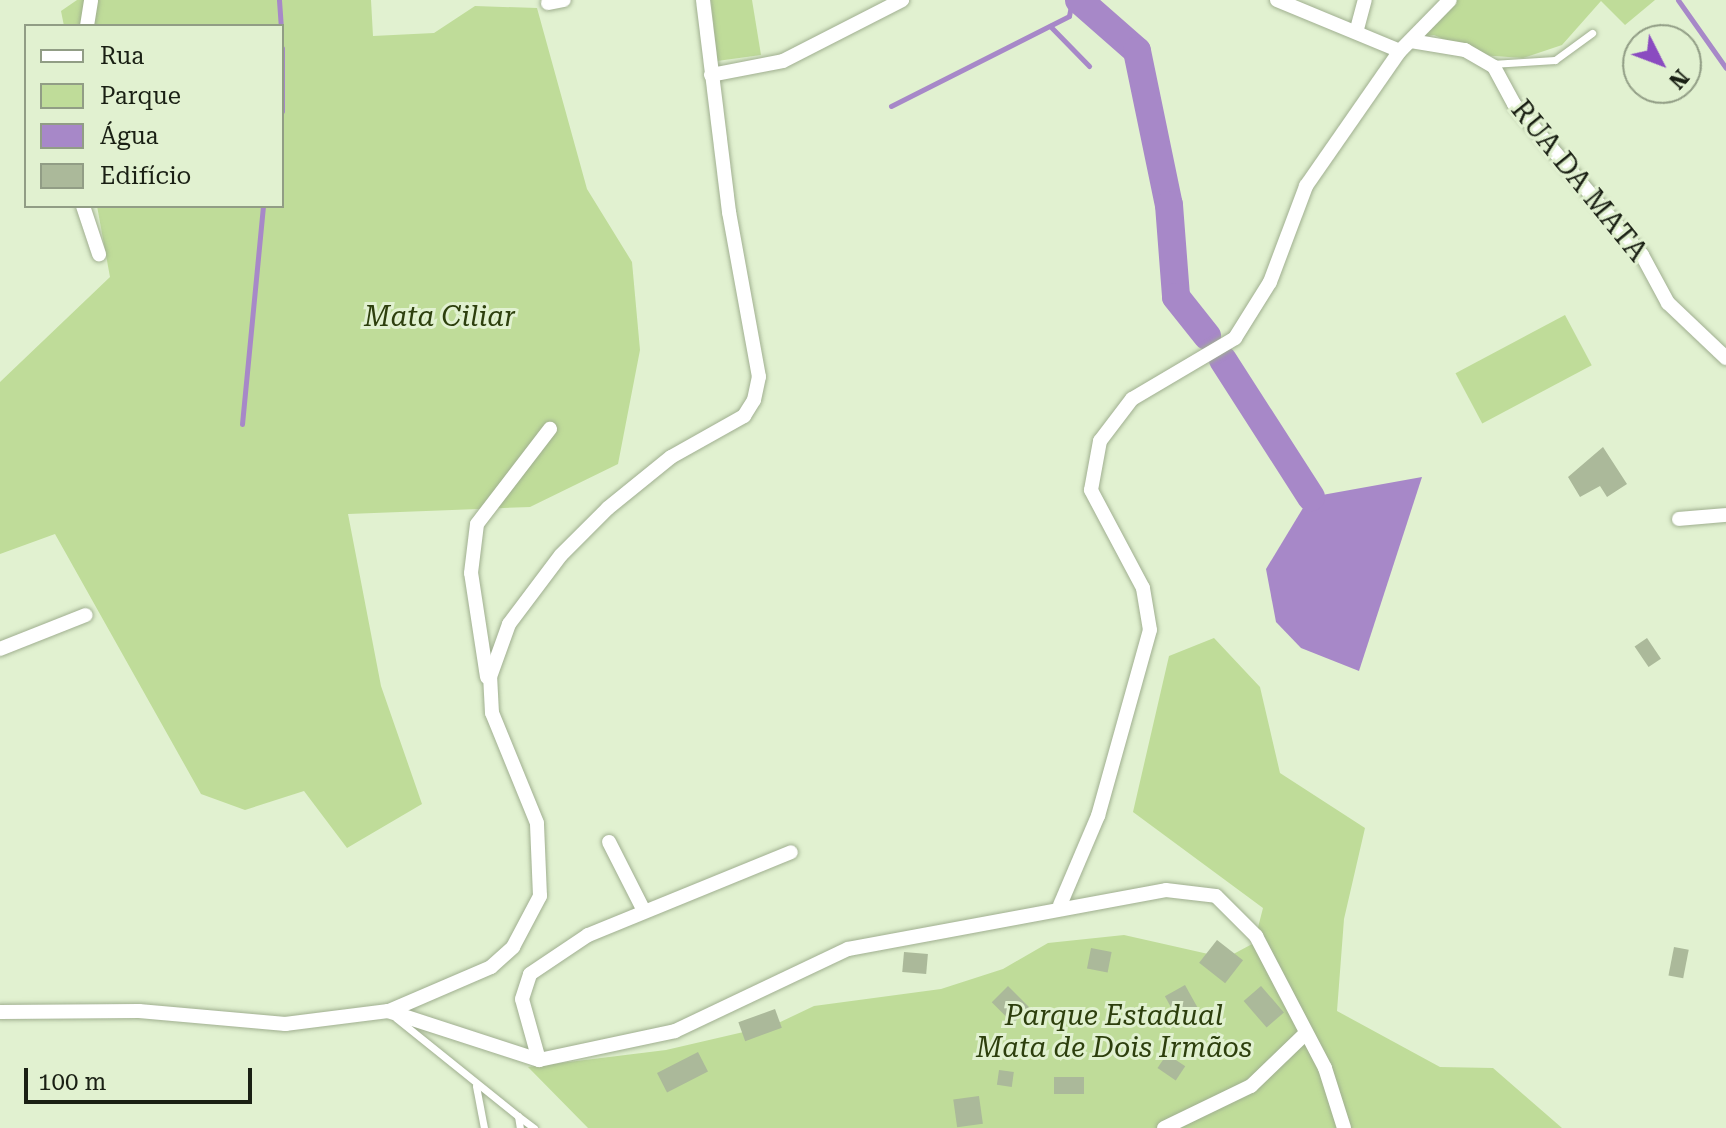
<!DOCTYPE html>
<html>
<head>
<meta charset="utf-8">
<style>
  body { margin:0 }
  #map { position:relative; width:1726px; height:1128px; overflow:hidden; background:#e1f1d0; font-family:"Roboto Serif",serif }
  div>[style] { position:absolute }
  [style*='--x'] { left:calc(var(--x)*1px); top:calc(var(--y)*1px); width:calc(var(--w)*1px); rotate:calc(var(--a)*1deg) }
  .green>* { inset:0; background:#bfdc99; transform-origin:0 0 }
  .water>* { inset:0; background:#a788c8 }
  .stream>* { height:5px; margin:-2.5px; padding:0 2.5px; transform-origin:2.5px; border-radius:2.5px; background:#a788c8 }
  .river>* { height:28px; margin:-14px; padding:0 14px; transform-origin:14px; border-radius:14px; background:#a788c8 }
  .building>* { inset:0; background:#abb99a; transform-origin:0 0 }
  .roads { filter:drop-shadow(0 0 2px #a0af90) drop-shadow(0 0 2px #a0af90) }
  .lane>* { height:7px; margin:-3.5px; padding:0 3.5px; transform-origin:3.5px; border-radius:3.5px; background:#fff }
  .street>* { height:14px; margin:-7px; padding:0 7px; transform-origin:7px; border-radius:7px; background:#fff }
  span { translate:-50% -50%; white-space:nowrap; text-align:center; line-height:1.15; -webkit-text-stroke:6px #e1f1d0; paint-order:stroke }
  .street-label { font-size:28px; color:#1a2014 }
  .park-label { font-size:28px; color:#2d3f0d; font-style:italic }
  .legend { position:absolute; left:24px; top:24px; width:260px; height:184px; box-sizing:border-box; background:#e1f1d0; border:2px solid #919d85; margin:0; padding:10px 14px; list-style:none; font-size:24px; color:#1a2014 }
  .legend li { display:flex; align-items:center; gap:16px; height:40px }
  .legend b { width:40px; border:2px solid #919d85 }
  .north { position:absolute; left:1622px; top:24px; width:80px; height:80px; box-sizing:border-box; background:#e1f1d0; border:2px solid #919d85; border-radius:50%; rotate:132deg; font-size:22px; font-weight:700; line-height:32px; text-align:center; color:#1a2014 }
  .north::after { content:''; display:block; margin:auto; width:28px; height:36px; background:#8a4bc0; clip-path:polygon(50% 0,100% 100%,50% 72%,0 100%) }
  .scale { position:absolute; left:24px; top:1068px; width:228px; height:36px; box-sizing:border-box; border:4px solid #1a2014; border-top:0; padding-left:10px; font-size:24px; line-height:28px; white-space:nowrap; color:#1a2014; -webkit-text-stroke:6px #e1f1d0; paint-order:stroke }
</style>
</head>
<body>
<div id="map">
  <div class="green">
    <div style="clip-path:polygon(77px 0,371px 0,373px 36px,434px 33px,475px 6px,537px 8px,587px 189px,632px 262px,640px 350px,618px 464px,530px 507px,348px 514px,381px 686px,422px 804px,347px 848px,304px 791px,245px 810px,201px 794px,55px 534px,0 554px,0 382px,110px 277px,97px 206px,282px 206px,282px 26px,64px 26px,61px 11px)"></div>
    <div style="clip-path:polygon(711px 0,752px 0,761px 55px,717px 61px)"></div>
    <div style="clip-path:polygon(1453px 0,1655px 0,1625px 25px,1601px 1px,1562px 45px,1523px 58px,1480px 55px,1434px 35px,1417px 37px)"></div>
    <div style="left:1565px;top:315px;width:57px;height:124px;rotate:62deg"></div>
    <div style="clip-path:polygon(1214px 638px,1260px 687px,1280px 773px,1365px 828px,1344px 919px,1337px 1011px,1440px 1067px,1493px 1068px,1562px 1128px,588px 1128px,528px 1067px,666px 1050px,774px 1025px,814px 1006px,941px 989px,1003px 969px,1048px 943px,1124px 935px,1226px 958px,1254px 943px,1263px 908px,1133px 812px,1169px 656px)"></div>
  </div>
  <div class="water">
    <div style="clip-path:polygon(1422px 477px,1359px 671px,1301px 648px,1276px 622px,1266px 569px,1303px 508px,1311px 497px)"></div>
  </div>
  <div class="stream">
    <div style="--x:279;--y:0;--w:26;--a:86"></div>
    <div style="--x:1678;--y:0;--w:83;--a:54.8"></div>
    <div style="--x:1050;--y:26;--w:56;--a:45.7"></div>
    <div style="--x:282;--y:48;--w:63;--a:90"></div>
    <div style="--x:891;--y:106;--w:199;--a:-26.8"></div>
    <div style="--x:1069;--y:16;--w:16;--a:-79"></div>
    <div style="--x:242;--y:424;--w:219;--a:-84.5"></div>
  </div>
  <div class="river">
    <div style="--x:1079;--y:0;--w:77;--a:41.3"></div>
    <div style="--x:1137;--y:51;--w:157;--a:78.3"></div>
    <div style="--x:1169;--y:205;--w:92;--a:85.6"></div>
    <div style="--x:1176;--y:297;--w:50;--a:51.5"></div>
    <div style="--x:1223;--y:360;--w:163;--a:57.3"></div>
  </div>
  <div class="building">
    <div style="clip-path:polygon(1603px 447px,1627px 484px,1607px 497px,1600px 486px,1580px 497px,1568px 477px)"></div>
    <div style="left:1647px;top:638px;width:25px;height:15px;rotate:56deg"></div>
    <div style="left:1217px;top:940px;width:33px;height:29px;rotate:38deg"></div>
    <div style="left:1674px;top:947px;width:15px;height:29px;rotate:11deg"></div>
    <div style="left:1091px;top:948px;width:21px;height:21px;rotate:11deg"></div>
    <div style="left:904px;top:952px;width:24px;height:20px;rotate:5deg"></div>
    <div style="left:1185px;top:985px;width:29px;height:23px;rotate:61deg"></div>
    <div style="left:1008px;top:986px;width:30px;height:23px;rotate:45deg"></div>
    <div style="left:1261px;top:986px;width:35px;height:23px;rotate:49deg"></div>
    <div style="left:775px;top:1009px;width:20px;height:39px;rotate:70deg"></div>
    <div style="left:698px;top:1052px;width:22px;height:46px;rotate:63deg"></div>
    <div style="left:1167px;top:1054px;width:22px;height:17px;rotate:34deg"></div>
    <div style="left:999px;top:1070px;width:15px;height:15px;rotate:8deg"></div>
    <div style="left:1054px;top:1077px;width:30px;height:17px"></div>
    <div style="left:979px;top:1096px;width:28px;height:26px;rotate:82deg"></div>
  </div>
  <div class="roads">
    <div class="lane">
      <div style="--x:1492;--y:64;--w:63;--a:-3.6"></div>
      <div style="--x:1555;--y:60;--w:46;--a:-36.1"></div>
      <div style="--x:396;--y:1018;--w:156;--a:38.8"></div>
      <div style="--x:518;--y:1116;--w:12;--a:81"></div>
      <div style="--x:476;--y:1086;--w:43;--a:79.2"></div>
      <div style="--x:518;--y:1116;--w:20;--a:37"></div>
    </div>
    <div class="street">
      <div style="--x:1277;--y:0;--w:133;--a:22.5"></div>
      <div style="--x:548;--y:3;--w:16;--a:-11"></div>
      <div style="--x:87;--y:26;--w:26;--a:-81"></div>
      <div style="--x:1357;--y:29;--w:30;--a:-75"></div>
      <div style="--x:1411;--y:41;--w:55;--a:9.5"></div>
      <div style="--x:1465;--y:50;--w:34;--a:30"></div>
      <div style="--x:1494;--y:67;--w:42;--a:61.6"></div>
      <div style="--x:1514;--y:104;--w:198;--a:49.7"></div>
      <div style="--x:1642;--y:255;--w:55;--a:61.6"></div>
      <div style="--x:1668;--y:303;--w:80;--a:43.5"></div>
      <div style="--x:711;--y:75;--w:73;--a:-11"></div>
      <div style="--x:783;--y:61;--w:134;--a:-27.1"></div>
      <div style="--x:83;--y:206;--w:51;--a:71.6"></div>
      <div style="--x:1679;--y:519;--w:47;--a:-4.9"></div>
      <div style="--x:0;--y:649;--w:92;--a:-21.6"></div>
      <div style="--x:487;--y:677;--w:105;--a:-98.7"></div>
      <div style="--x:471;--y:573;--w:49;--a:-83"></div>
      <div style="--x:477;--y:524;--w:120;--a:-52.5"></div>
      <div style="--x:609;--y:842;--w:77;--a:63.1"></div>
      <div style="--x:1060;--y:905;--w:97;--a:-66.9"></div>
      <div style="--x:1098;--y:816;--w:193;--a:-74.4"></div>
      <div style="--x:1150;--y:630;--w:43;--a:-99.5"></div>
      <div style="--x:1143;--y:588;--w:111;--a:-118"></div>
      <div style="--x:1091;--y:490;--w:50;--a:-79.6"></div>
      <div style="--x:1100;--y:441;--w:53;--a:-52.7"></div>
      <div style="--x:1132;--y:399;--w:120;--a:-30.6"></div>
      <div style="--x:1235;--y:338;--w:66;--a:-58"></div>
      <div style="--x:1270;--y:282;--w:103;--a:-69.4"></div>
      <div style="--x:1306;--y:186;--w:165;--a:-55.2"></div>
      <div style="--x:1400;--y:51;--w:71;--a:-45.6"></div>
      <div style="--x:389;--y:1011;--w:111;--a:-23.3"></div>
      <div style="--x:491;--y:967;--w:30;--a:-42"></div>
      <div style="--x:513;--y:947;--w:58;--a:-62.1"></div>
      <div style="--x:540;--y:896;--w:73;--a:-92.4"></div>
      <div style="--x:537;--y:823;--w:119;--a:-112.2"></div>
      <div style="--x:492;--y:713;--w:36;--a:-93"></div>
      <div style="--x:490;--y:677;--w:56;--a:-70.3"></div>
      <div style="--x:509;--y:624;--w:86;--a:-53"></div>
      <div style="--x:561;--y:555;--w:66;--a:-45"></div>
      <div style="--x:608;--y:508;--w:81;--a:-39"></div>
      <div style="--x:671;--y:457;--w:84;--a:-29.3"></div>
      <div style="--x:744;--y:416;--w:19;--a:-58"></div>
      <div style="--x:754;--y:400;--w:24;--a:-78"></div>
      <div style="--x:759;--y:377;--w:168;--a:-100.3"></div>
      <div style="--x:729;--y:212;--w:214;--a:-97"></div>
      <div style="--x:0;--y:1012;--w:139;--a:-0.4"></div>
      <div style="--x:139;--y:1011;--w:147;--a:5.1"></div>
      <div style="--x:285;--y:1024;--w:104;--a:-7.2"></div>
      <div style="--x:388;--y:1011;--w:159;--a:18"></div>
      <div style="--x:539;--y:1060;--w:139;--a:-12"></div>
      <div style="--x:675;--y:1031;--w:191;--a:-25.4"></div>
      <div style="--x:848;--y:949;--w:323;--a:-10.5"></div>
      <div style="--x:1166;--y:890;--w:50;--a:6.8"></div>
      <div style="--x:1216;--y:896;--w:57;--a:45"></div>
      <div style="--x:1256;--y:936;--w:149;--a:62.4"></div>
      <div style="--x:1325;--y:1068;--w:63;--a:72.4"></div>
      <div style="--x:539;--y:1060;--w:63;--a:-105.6"></div>
      <div style="--x:522;--y:999;--w:26;--a:-72"></div>
      <div style="--x:530;--y:974;--w:70;--a:-33.9"></div>
      <div style="--x:588;--y:935;--w:219;--a:-22.2"></div>
      <div style="--x:1164;--y:1128;--w:97;--a:-25.8"></div>
      <div style="--x:1251;--y:1086;--w:72;--a:-43.9"></div>
    </div>
  </div>
  <div class="street-label">
    <span style="left:1579px;top:181px;rotate:51deg">RUA DA MATA</span>
  </div>
  <div class="park-label">
    <span style="left:440px;top:317px">Mata Ciliar</span>
    <span style="left:1114px;top:1032px">Parque Estadual<br>Mata de Dois Irmãos</span>
  </div>
  <ul class="legend">
  <li><b style="height:10px;background:#fff"></b>Rua</li>
  <li><b style="height:22px;background:#bfdc99"></b>Parque</li>
  <li><b style="height:22px;background:#a788c8"></b>Água</li>
  <li><b style="height:22px;background:#abb99a"></b>Edifício</li>
  </ul>
  <div class="north">N</div>
  <div class="scale">100 m</div>
</div>
</body>
</html>
